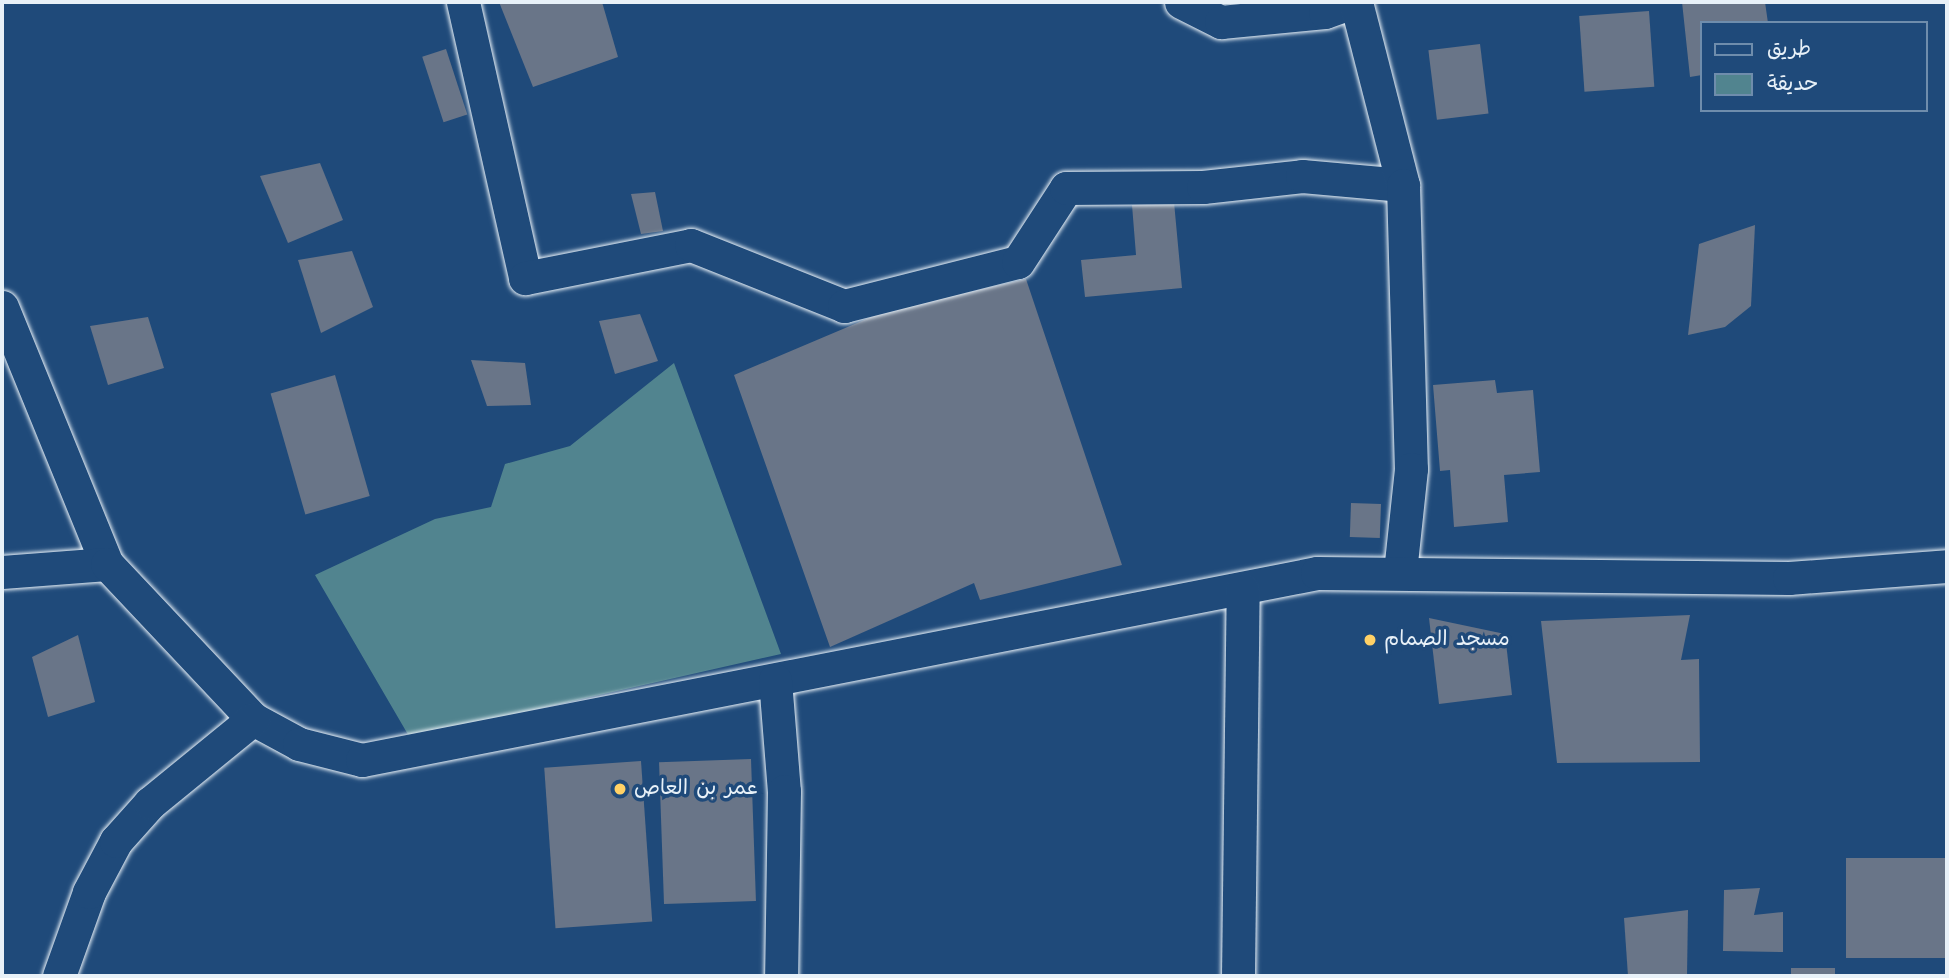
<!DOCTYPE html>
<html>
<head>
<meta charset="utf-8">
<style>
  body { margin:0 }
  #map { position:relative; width:1949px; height:978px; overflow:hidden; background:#1f4a7a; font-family:Kalam,"Playpen Sans Arabic",sans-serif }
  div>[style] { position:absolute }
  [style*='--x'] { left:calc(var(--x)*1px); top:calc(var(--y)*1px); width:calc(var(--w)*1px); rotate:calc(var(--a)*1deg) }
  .green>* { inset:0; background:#51848f }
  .building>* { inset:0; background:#697588; transform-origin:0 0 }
  .roads { filter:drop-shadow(0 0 2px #e8f1f8) drop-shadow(0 0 2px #e8f1f8) }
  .minor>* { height:33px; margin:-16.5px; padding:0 16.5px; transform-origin:16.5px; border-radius:16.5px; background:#1f4a7a }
  .dots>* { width:19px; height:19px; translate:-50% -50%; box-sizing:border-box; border:4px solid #1f4a7a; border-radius:50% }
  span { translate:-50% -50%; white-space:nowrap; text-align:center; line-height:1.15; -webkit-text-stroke:7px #1f4a7a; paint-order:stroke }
  .poi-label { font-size:21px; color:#e8f1f8 }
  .left { translate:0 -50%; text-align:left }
  .frame { position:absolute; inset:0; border:4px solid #e8f1f8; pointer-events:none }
  .legend { position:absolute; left:1700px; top:21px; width:228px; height:91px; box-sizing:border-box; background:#1f4a7a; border:2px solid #6f8dac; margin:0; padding:9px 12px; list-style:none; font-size:21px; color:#e8f1f8 }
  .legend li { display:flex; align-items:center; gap:14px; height:35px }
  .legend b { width:35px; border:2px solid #6f8dac }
</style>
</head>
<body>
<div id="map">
  <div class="green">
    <div style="clip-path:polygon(674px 363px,781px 654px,410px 738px,315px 575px,435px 519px,491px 507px,505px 464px,570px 446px)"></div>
  </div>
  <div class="building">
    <div style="clip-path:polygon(499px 2px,602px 2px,618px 57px,533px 87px)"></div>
    <div style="clip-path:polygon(1682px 2px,1765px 2px,1768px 23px,1702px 23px,1702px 75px,1690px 77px)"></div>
    <div style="left:1649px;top:11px;width:76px;height:70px;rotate:86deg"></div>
    <div style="left:1480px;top:44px;width:70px;height:52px;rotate:83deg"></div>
    <div style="left:446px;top:49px;width:69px;height:25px;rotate:72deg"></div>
    <div style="clip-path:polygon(320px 163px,343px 220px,288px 243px,260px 176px)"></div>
    <div style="clip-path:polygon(655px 192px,663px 231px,641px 234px,631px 194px)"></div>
    <div style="clip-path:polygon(1174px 202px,1182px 288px,1085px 297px,1081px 260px,1136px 255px,1132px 205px)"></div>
    <div style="clip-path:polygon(1755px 225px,1751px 306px,1725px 327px,1688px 335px,1699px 244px)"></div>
    <div style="clip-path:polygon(352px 251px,373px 307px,321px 333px,298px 260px)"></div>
    <div style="clip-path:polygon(1026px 279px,1122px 565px,980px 600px,974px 583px,830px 647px,734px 375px,883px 312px)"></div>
    <div style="clip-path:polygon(640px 314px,658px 361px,615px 374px,599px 321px)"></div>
    <div style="clip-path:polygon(148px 317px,164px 368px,108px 385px,90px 326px)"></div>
    <div style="clip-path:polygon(471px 360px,525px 363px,531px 405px,487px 406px)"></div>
    <div style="left:335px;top:375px;width:126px;height:67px;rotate:74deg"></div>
    <div style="clip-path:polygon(1495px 380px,1497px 393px,1533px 390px,1540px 472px,1504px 475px,1508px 522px,1454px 527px,1450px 470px,1440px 471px,1433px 385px)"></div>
    <div style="left:1351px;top:503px;width:30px;height:34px;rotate:2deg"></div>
    <div style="clip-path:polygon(1690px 615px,1681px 660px,1699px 659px,1700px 762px,1557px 763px,1541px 621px)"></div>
    <div style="clip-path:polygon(1429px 618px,1505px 634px,1512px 695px,1439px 704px)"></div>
    <div style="clip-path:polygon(78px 635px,95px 702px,48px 717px,32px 657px)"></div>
    <div style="left:751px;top:759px;width:142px;height:92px;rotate:88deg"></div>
    <div style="left:641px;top:761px;width:161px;height:97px;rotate:86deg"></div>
    <div style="left:1947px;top:858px;width:100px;height:101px;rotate:90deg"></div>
    <div style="clip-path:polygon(1760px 888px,1754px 915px,1783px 912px,1783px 952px,1723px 951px,1724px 890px)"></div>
    <div style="clip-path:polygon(1688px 910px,1687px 976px,1628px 976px,1624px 918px)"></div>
    <div style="left:1791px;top:968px;width:44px;height:8px"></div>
  </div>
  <div class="roads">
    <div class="minor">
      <div style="--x:463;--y:2;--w:283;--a:77.3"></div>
      <div style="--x:525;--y:278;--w:169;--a:-11.2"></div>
      <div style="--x:691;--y:245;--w:165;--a:21.7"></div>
      <div style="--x:844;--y:306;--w:179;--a:-14.2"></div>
      <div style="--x:1018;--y:262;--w:88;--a:-57"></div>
      <div style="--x:1066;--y:188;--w:137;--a:-0.4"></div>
      <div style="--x:1203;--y:187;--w:100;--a:-6.3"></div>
      <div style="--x:1302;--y:176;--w:101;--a:5.1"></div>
      <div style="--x:1181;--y:2;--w:45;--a:26.6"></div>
      <div style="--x:1221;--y:22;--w:104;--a:-5.5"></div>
      <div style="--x:1325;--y:12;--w:30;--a:-20"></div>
      <div style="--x:1356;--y:2;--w:189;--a:75.6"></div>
      <div style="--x:1403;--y:185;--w:284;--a:88.4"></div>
      <div style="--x:1411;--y:469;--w:104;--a:96.1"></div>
      <div style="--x:2;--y:307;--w:278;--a:67.8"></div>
      <div style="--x:2;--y:572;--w:105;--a:-4.4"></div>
      <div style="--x:107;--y:564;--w:213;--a:46.7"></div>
      <div style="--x:253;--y:719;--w:52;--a:28.5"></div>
      <div style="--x:299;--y:744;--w:65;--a:14.3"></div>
      <div style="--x:362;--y:760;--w:973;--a:-11.08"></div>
      <div style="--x:1317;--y:573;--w:472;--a:0.6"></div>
      <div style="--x:1789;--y:578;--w:158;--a:-4.3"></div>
      <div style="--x:775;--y:680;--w:111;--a:85.4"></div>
      <div style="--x:784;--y:791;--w:185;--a:90.9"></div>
      <div style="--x:59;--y:976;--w:89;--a:-70.3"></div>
      <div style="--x:89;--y:892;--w:58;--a:-62.1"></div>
      <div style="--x:116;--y:841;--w:51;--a:-48.2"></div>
      <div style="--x:150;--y:803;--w:133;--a:-39.2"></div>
      <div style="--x:1238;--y:976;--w:387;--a:-89.3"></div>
    </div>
  </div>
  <div class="dots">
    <div style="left:1370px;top:640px;background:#ffd166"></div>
    <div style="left:620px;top:789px;background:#ffd166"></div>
  </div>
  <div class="poi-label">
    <span class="left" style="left:1384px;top:640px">مسجد الصمام</span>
    <span class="left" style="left:634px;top:789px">عمر بن العاص</span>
  </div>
  <div class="frame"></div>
  <ul class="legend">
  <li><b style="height:9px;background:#1f4a7a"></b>طريق</li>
  <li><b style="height:19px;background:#51848f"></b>حديقة</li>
  </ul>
</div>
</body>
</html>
